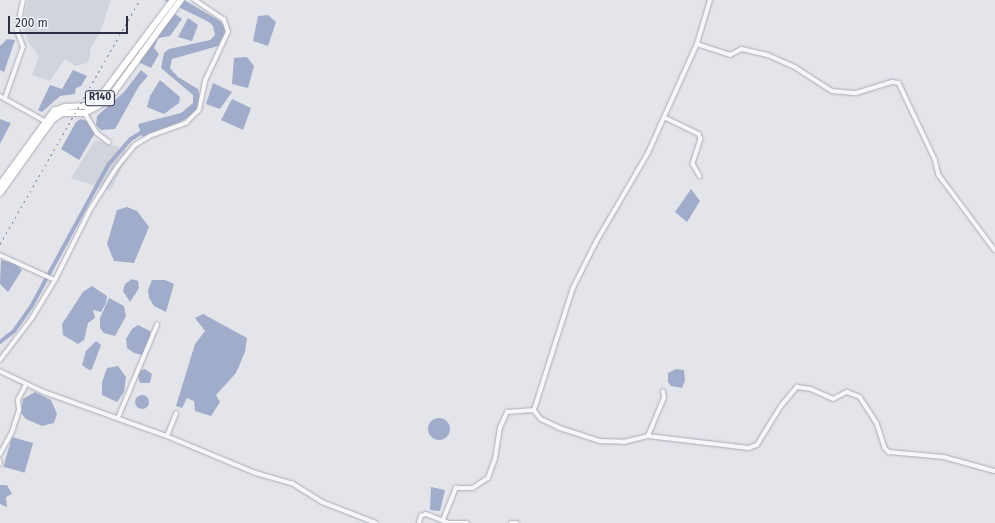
<!DOCTYPE html>
<html>
<head>
<meta charset="utf-8">
<style>
  body { margin:0 }
  #map { position:relative; width:995px; height:523px; overflow:hidden; background:#e4e5eb; font-family:"Fira Sans",sans-serif }
  div>[style] { position:absolute }
  [style*='--x'] { left:calc(var(--x)*1px); top:calc(var(--y)*1px); width:calc(var(--w)*1px); rotate:calc(var(--a)*1deg) }
  .built>* { inset:0; background:#d2d4dd }
  .water>* { inset:0; background:#a1acca; transform-origin:0 0 }
  .round { border-radius:50% }
  .canal>* { height:4px; margin:-2px; padding:0 2px; transform-origin:2px; border-radius:2px; background:#a1acca }
  .roads { filter:drop-shadow(0 0 1px #a9abb6) drop-shadow(0 0 1px #a9abb6) }
  .minor>* { height:3.5px; margin:-1.75px; padding:0 1.75px; transform-origin:1.75px; border-radius:1.75px; background:#f7f7fa }
  .primary>* { height:5.5px; margin:-2.75px; padding:0 2.75px; transform-origin:2.75px; border-radius:2.75px; background:#fff }
  .rail>* { height:1px; margin-top:-0.5px; transform-origin:0; background:repeating-linear-gradient(90deg,#7e8295 0 2px,transparent 0 6px) }
  span { translate:-50% -50%; white-space:nowrap; text-align:center; line-height:1.15; -webkit-text-stroke:4px #f4f5f9; paint-order:stroke }
  .shield-label span { padding:1px 3px; background:#f4f5f9; border:1px solid; border-radius:3px; -webkit-text-stroke-width:0 }
  .shield-label { font-size:10px; color:#2c2f44; font-weight:700 }
  .scale { position:absolute; left:8px; top:16px; width:120px; height:18px; box-sizing:border-box; border:2px solid #2c2f44; border-top:0; padding-left:5px; font-size:12px; line-height:14px; white-space:nowrap; color:#2c2f44; -webkit-text-stroke:3px #f4f5f9; paint-order:stroke }
</style>
</head>
<body>
<div id="map">
  <div class="built">
    <div style="clip-path:polygon(28px 0,111px 0,101px 30px,90px 50px,90px 59px,86px 63px,75px 66px,65px 59px,50px 81px,32px 75px,39px 57px,28px 41px,22px 23px)"></div>
    <div style="clip-path:polygon(95px 140px,131px 151px,110px 191px,71px 178px)"></div>
  </div>
  <div class="water">
    <div style="clip-path:polygon(164px 0,184px 0,220px 21px,225px 27px,225px 33px,218px 46px,172px 59px,170px 68px,178px 77px,198px 89px,200px 97px,198px 107px,192px 115px,180px 122px,142px 137px,138px 124px,181px 113px,193px 103px,193px 95px,161px 68px,164px 53px,169px 49px,210px 40px,215px 35px,213px 26px,209px 22px)"></div>
    <div style="clip-path:polygon(175px 14px,182px 19px,170px 36px,158px 38px,154px 48px,159px 54px,151px 68px,136px 61px)"></div>
    <div style="clip-path:polygon(268px 15px,276px 22px,268px 46px,253px 41px,258px 16px)"></div>
    <div style="clip-path:polygon(188px 18px,198px 25px,192px 41px,178px 37px)"></div>
    <div style="clip-path:polygon(7px 39px,15px 40px,4px 72px,0 70px,0 46px)"></div>
    <div style="clip-path:polygon(247px 57px,254px 66px,248px 88px,232px 84px,234px 58px)"></div>
    <div style="clip-path:polygon(73px 70px,87px 76px,81px 86px,76px 88px,75px 94px,60px 96px,42px 112px,38px 110px,50px 85px,62px 89px)"></div>
    <div style="clip-path:polygon(141px 70px,148px 76px,139px 86px,115px 129px,101px 130px,96px 125px,97px 116px,124px 92px)"></div>
    <div style="clip-path:polygon(160px 80px,180px 97px,179px 103px,164px 114px,147px 107px,150px 96px)"></div>
    <div style="clip-path:polygon(213px 83px,232px 92px,220px 109px,206px 104px)"></div>
    <div style="clip-path:polygon(232px 99px,251px 108px,243px 130px,221px 120px)"></div>
    <div style="clip-path:polygon(0 119px,11px 123px,0 144px)"></div>
    <div style="clip-path:polygon(81px 119px,89px 122px,95px 133px,79px 160px,61px 149px,76px 122px)"></div>
    <div style="clip-path:polygon(691px 189px,700px 201px,687px 222px,675px 212px)"></div>
    <div style="clip-path:polygon(127px 207px,137px 211px,149px 227px,134px 263px,114px 261px,107px 244px,117px 210px)"></div>
    <div style="clip-path:polygon(1px 260px,16px 264px,22px 270px,8px 292px,0 284px)"></div>
    <div style="clip-path:polygon(132px 279px,138px 281px,139px 288px,130px 302px,123px 291px,125px 284px)"></div>
    <div style="clip-path:polygon(152px 280px,165px 280px,174px 284px,166px 312px,154px 306px,149px 298px,148px 290px)"></div>
    <div style="clip-path:polygon(92px 286px,107px 296px,106px 303px,101px 312px,93px 310px,95px 318px,88px 323px,84px 340px,78px 344px,63px 335px,62px 324px,83px 292px)"></div>
    <div style="clip-path:polygon(109px 298px,124px 306px,126px 316px,115px 336px,104px 333px,100px 328px,100px 318px)"></div>
    <div style="clip-path:polygon(203px 314px,247px 338px,245px 352px,236px 373px,216px 395px,220px 402px,211px 416px,195px 411px,194px 401px,187px 398px,182px 408px,176px 406px,195px 344px,205px 331px,195px 318px)"></div>
    <div style="clip-path:polygon(138px 325px,150px 331px,151px 339px,142px 355px,134px 353px,127px 348px,126px 339px,132px 329px)"></div>
    <div style="clip-path:polygon(96px 341px,101px 345px,92px 369px,89px 370px,82px 365px,86px 351px)"></div>
    <div style="clip-path:polygon(118px 366px,126px 377px,124px 392px,117px 402px,102px 395px,102px 382px,107px 368px)"></div>
    <div style="clip-path:polygon(145px 369px,152px 374px,150px 383px,140px 383px,137px 372px)"></div>
    <div style="clip-path:polygon(676px 369px,684px 370px,685px 381px,682px 388px,671px 386px,668px 382px,668px 373px)"></div>
    <div style="clip-path:polygon(35px 392px,51px 400px,57px 414px,54px 423px,42px 426px,26px 419px,21px 413px,23px 399px)"></div>
    <div class="round" style="left:135px;top:395px;width:14px;height:14px"></div>
    <div class="round" style="left:428px;top:418px;width:22px;height:22px"></div>
    <div style="left:12px;top:437px;width:22px;height:31px;rotate:16deg"></div>
    <div style="clip-path:polygon(0 485px,7px 485px,12px 494px,6px 497px,7px 507px,0 504px)"></div>
    <div style="clip-path:polygon(431px 487px,445px 490px,440px 511px,430px 510px)"></div>
  </div>
  <div class="canal">
    <div style="--x:0;--y:342;--w:18;--a:-38"></div>
    <div style="--x:14;--y:331;--w:29;--a:-55"></div>
    <div style="--x:31;--y:307;--w:162;--a:-61.5"></div>
    <div style="--x:108;--y:165;--w:35;--a:-49"></div>
    <div style="--x:131;--y:139;--w:15;--a:-32"></div>
  </div>
  <div class="roads">
    <div class="minor">
      <div style="--x:697;--y:44;--w:35;--a:18"></div>
      <div style="--x:730;--y:55;--w:13;--a:-27"></div>
      <div style="--x:742;--y:49;--w:27;--a:13"></div>
      <div style="--x:768;--y:55;--w:30;--a:24"></div>
      <div style="--x:795;--y:67;--w:44;--a:33"></div>
      <div style="--x:832;--y:91;--w:24;--a:5"></div>
      <div style="--x:856;--y:93;--w:38;--a:-17"></div>
      <div style="--x:892;--y:82;--w:7;--a:8"></div>
      <div style="--x:899;--y:83;--w:84;--a:64.7"></div>
      <div style="--x:935;--y:159;--w:16;--a:76"></div>
      <div style="--x:939;--y:175;--w:94;--a:53.3"></div>
      <div style="--x:0;--y:96;--w:51;--a:29.1"></div>
      <div style="--x:5;--y:98;--w:54;--a:-70.6"></div>
      <div style="--x:23;--y:47;--w:17;--a:-111"></div>
      <div style="--x:17;--y:31;--w:32;--a:-79"></div>
      <div style="--x:85;--y:113;--w:23;--a:59"></div>
      <div style="--x:97;--y:133;--w:15;--a:37"></div>
      <div style="--x:664;--y:117;--w:39;--a:26"></div>
      <div style="--x:699;--y:134;--w:5;--a:68"></div>
      <div style="--x:701;--y:139;--w:26;--a:108"></div>
      <div style="--x:693;--y:164;--w:14;--a:60"></div>
      <div style="--x:0;--y:255;--w:60;--a:24.4"></div>
      <div style="--x:0;--y:360;--w:53;--a:-52.7"></div>
      <div style="--x:32;--y:318;--w:44;--a:-58.8"></div>
      <div style="--x:55;--y:280;--w:78;--a:-63.4"></div>
      <div style="--x:90;--y:210;--w:51;--a:-57.9"></div>
      <div style="--x:117;--y:167;--w:28;--a:-51"></div>
      <div style="--x:135;--y:145;--w:17;--a:-31"></div>
      <div style="--x:150;--y:136;--w:38;--a:-20"></div>
      <div style="--x:186;--y:123;--w:18;--a:-45"></div>
      <div style="--x:199;--y:110;--w:30;--a:-78"></div>
      <div style="--x:205;--y:81;--w:54;--a:-64.9"></div>
      <div style="--x:228;--y:32;--w:13;--a:-108"></div>
      <div style="--x:224;--y:20;--w:36;--a:-146"></div>
      <div style="--x:0;--y:371;--w:49;--a:25.5"></div>
      <div style="--x:44;--y:392;--w:131;--a:19.7"></div>
      <div style="--x:167;--y:436;--w:96;--a:22.6"></div>
      <div style="--x:256;--y:473;--w:37;--a:16"></div>
      <div style="--x:292;--y:483;--w:36;--a:32"></div>
      <div style="--x:322;--y:502;--w:58;--a:21.3"></div>
      <div style="--x:534;--y:410;--w:11;--a:52"></div>
      <div style="--x:541;--y:419;--w:21;--a:25"></div>
      <div style="--x:560;--y:428;--w:42;--a:18"></div>
      <div style="--x:600;--y:441;--w:24;--a:2"></div>
      <div style="--x:624;--y:442;--w:25;--a:-14"></div>
      <div style="--x:648;--y:436;--w:101;--a:6.8"></div>
      <div style="--x:748;--y:448;--w:9;--a:-18"></div>
      <div style="--x:757;--y:445;--w:46;--a:-58.4"></div>
      <div style="--x:781;--y:406;--w:25;--a:-50"></div>
      <div style="--x:797;--y:387;--w:14;--a:8"></div>
      <div style="--x:811;--y:389;--w:24;--a:24"></div>
      <div style="--x:833;--y:399;--w:16;--a:-27"></div>
      <div style="--x:847;--y:392;--w:14;--a:21"></div>
      <div style="--x:860;--y:397;--w:31;--a:57"></div>
      <div style="--x:877;--y:423;--w:26;--a:72"></div>
      <div style="--x:885;--y:448;--w:6;--a:45"></div>
      <div style="--x:889;--y:452;--w:55;--a:5.2"></div>
      <div style="--x:944;--y:457;--w:53;--a:15.4"></div>
      <div style="--x:118;--y:418;--w:101;--a:-67.2"></div>
      <div style="--x:167;--y:436;--w:24;--a:-68"></div>
      <div style="--x:648;--y:436;--w:41;--a:-67.2"></div>
      <div style="--x:664;--y:398;--w:6;--a:-99"></div>
      <div style="--x:0;--y:454;--w:25;--a:-61"></div>
      <div style="--x:12;--y:432;--w:23;--a:-72"></div>
      <div style="--x:19;--y:410;--w:10;--a:-96"></div>
      <div style="--x:18;--y:400;--w:18;--a:-63"></div>
      <div style="--x:0;--y:461;--w:3;--a:90"></div>
      <div style="--x:443;--y:520;--w:35;--a:-68"></div>
      <div style="--x:456;--y:488;--w:17;--a:0"></div>
      <div style="--x:473;--y:488;--w:18;--a:-34"></div>
      <div style="--x:488;--y:478;--w:20;--a:-70"></div>
      <div style="--x:495;--y:459;--w:31;--a:-81"></div>
      <div style="--x:500;--y:428;--w:17;--a:-66"></div>
      <div style="--x:507;--y:412;--w:27;--a:-4"></div>
      <div style="--x:534;--y:410;--w:128;--a:-72.3"></div>
      <div style="--x:573;--y:288;--w:51;--a:-63.4"></div>
      <div style="--x:596;--y:242;--w:103;--a:-59.7"></div>
      <div style="--x:648;--y:153;--w:120;--a:-65.8"></div>
      <div style="--x:697;--y:44;--w:46;--a:-73.5"></div>
      <div style="--x:419;--y:523;--w:7;--a:-74"></div>
      <div style="--x:421;--y:516;--w:5;--a:-22"></div>
      <div style="--x:426;--y:514;--w:22;--a:21"></div>
      <div style="--x:447;--y:523;--w:20;--a:0"></div>
      <div style="--x:511;--y:523;--w:6;--a:0"></div>
    </div>
    <div class="primary">
      <div style="--x:0;--y:185;--w:92;--a:-53.9"></div>
      <div style="--x:54;--y:111;--w:12;--a:-20"></div>
      <div style="--x:65;--y:107;--w:21;--a:-3"></div>
      <div style="--x:86;--y:106;--w:15;--a:-28"></div>
      <div style="--x:99;--y:99;--w:124;--a:-53.2"></div>
      <div style="--x:0;--y:193;--w:90;--a:-54.5"></div>
      <div style="--x:52;--y:120;--w:12;--a:-35"></div>
      <div style="--x:62;--y:113;--w:23;--a:0"></div>
      <div style="--x:85;--y:113;--w:26;--a:-29"></div>
      <div style="--x:108;--y:100;--w:124;--a:-53.9"></div>
    </div>
  </div>
  <div class="rail">
    <div style="--x:0;--y:244;--w:281;--a:-60.2"></div>
  </div>
  <div class="shield-label">
    <span style="left:100px;top:98px">R140</span>
  </div>
  <div class="scale">200 m</div>
</div>
</body>
</html>
